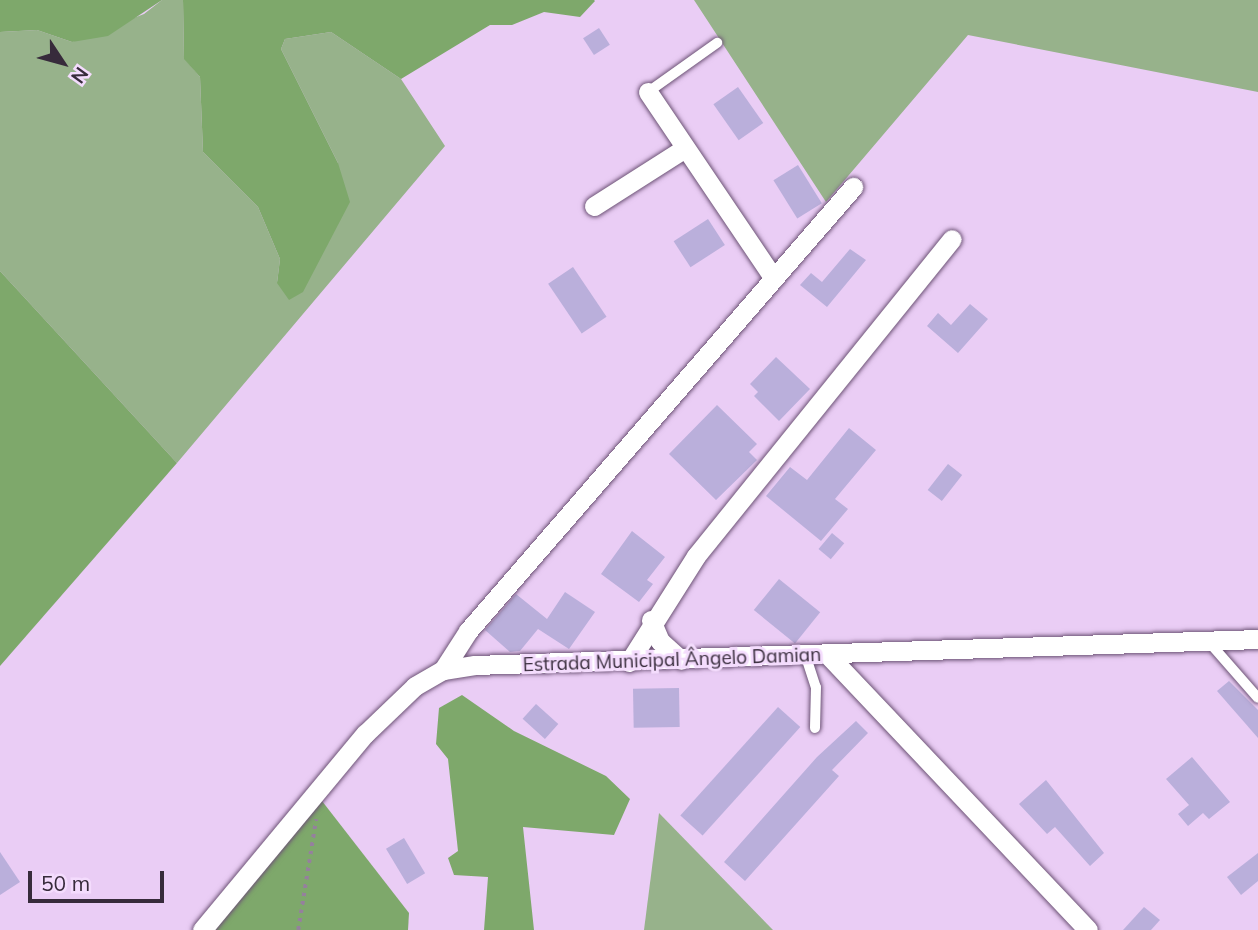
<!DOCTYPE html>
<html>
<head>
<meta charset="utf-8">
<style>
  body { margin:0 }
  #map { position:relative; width:1258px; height:930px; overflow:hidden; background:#eacdf5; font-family:Mulish,sans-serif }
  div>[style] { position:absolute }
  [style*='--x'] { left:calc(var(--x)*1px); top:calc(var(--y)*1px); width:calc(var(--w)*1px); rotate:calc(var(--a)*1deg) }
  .green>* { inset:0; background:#97b28b }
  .forest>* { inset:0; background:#7ea86b }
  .building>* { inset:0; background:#baafdb; transform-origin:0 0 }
  .path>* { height:3.5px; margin-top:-1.75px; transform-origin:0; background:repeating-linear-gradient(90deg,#95809d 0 3.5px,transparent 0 8.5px) }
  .roads { filter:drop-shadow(0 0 2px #6d5376) drop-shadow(0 0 2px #6d5376) }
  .service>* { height:10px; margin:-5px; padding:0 5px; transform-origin:5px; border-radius:5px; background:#fff }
  .minor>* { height:19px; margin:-9.5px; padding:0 9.5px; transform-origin:9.5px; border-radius:9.5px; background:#fff }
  span { translate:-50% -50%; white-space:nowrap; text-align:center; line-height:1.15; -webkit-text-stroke:6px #f4dcfd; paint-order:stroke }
  .street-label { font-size:19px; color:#372b3b }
  .north { position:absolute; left:28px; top:28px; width:70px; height:70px; -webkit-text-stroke:5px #f4dcfd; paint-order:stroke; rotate:126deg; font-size:19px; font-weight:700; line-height:28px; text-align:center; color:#372b3b }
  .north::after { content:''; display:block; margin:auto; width:24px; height:32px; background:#372b3b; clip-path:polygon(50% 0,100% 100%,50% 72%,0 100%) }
  .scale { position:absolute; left:28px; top:871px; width:136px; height:32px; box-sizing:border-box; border:4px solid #372b3b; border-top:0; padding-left:9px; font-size:21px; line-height:24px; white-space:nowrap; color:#372b3b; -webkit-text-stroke:5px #f4dcfd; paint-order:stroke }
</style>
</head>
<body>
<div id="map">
  <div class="green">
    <div style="clip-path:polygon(162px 0,183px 0,184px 58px,200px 77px,203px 152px,258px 207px,280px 259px,277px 283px,338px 163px,281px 49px,285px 39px,331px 32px,401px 79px,445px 146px,177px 463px,0 271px,0 32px,37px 30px,72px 42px,144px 14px)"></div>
    <div style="clip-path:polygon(694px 0,1258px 0,1258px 92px,968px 35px,826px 202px)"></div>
    <div style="clip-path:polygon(659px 813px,773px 930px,644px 930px)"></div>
  </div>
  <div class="forest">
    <div style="clip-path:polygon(0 0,162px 0,108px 36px,72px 42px,37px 30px,0 32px)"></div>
    <div style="clip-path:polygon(183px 0,594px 0,595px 1px,580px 17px,544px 12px,512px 25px,490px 25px,401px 79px,331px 32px,285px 39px,281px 49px,338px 163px,350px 202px,303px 292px,289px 300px,277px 283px,280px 259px,258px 207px,203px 152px,200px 77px,184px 59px)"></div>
    <div style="clip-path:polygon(0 271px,177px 463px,0 666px)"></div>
    <div style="clip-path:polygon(462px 695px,514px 731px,606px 776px,630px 799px,614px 835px,523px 827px,534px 930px,484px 930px,488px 877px,454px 875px,448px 858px,458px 851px,448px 759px,436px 744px,439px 708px)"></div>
    <div style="clip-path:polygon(322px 801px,409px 913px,408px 930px,213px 930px)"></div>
  </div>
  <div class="building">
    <div style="left:599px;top:28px;width:20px;height:19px;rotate:57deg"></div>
    <div style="left:738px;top:87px;width:44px;height:30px;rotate:55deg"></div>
    <div style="left:798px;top:165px;width:45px;height:29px;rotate:58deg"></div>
    <div style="left:708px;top:219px;width:31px;height:41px;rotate:57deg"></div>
    <div style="clip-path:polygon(850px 249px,866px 260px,827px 307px,800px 285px,811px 273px,822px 282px)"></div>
    <div style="left:573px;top:267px;width:60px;height:30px;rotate:56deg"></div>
    <div style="clip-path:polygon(970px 304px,988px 319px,958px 353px,927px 326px,938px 313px,951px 325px)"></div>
    <div style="clip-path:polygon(776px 357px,810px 389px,779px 421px,754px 396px,758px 392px,750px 384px)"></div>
    <div style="clip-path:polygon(717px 405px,757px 444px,749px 452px,757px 460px,716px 500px,669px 454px)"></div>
    <div style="clip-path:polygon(849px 428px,876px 450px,835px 499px,848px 509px,821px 541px,766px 496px,790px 467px,807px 480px)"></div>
    <div style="left:948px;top:464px;width:18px;height:33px;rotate:38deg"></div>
    <div style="clip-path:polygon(632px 531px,665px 557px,647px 580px,653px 584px,639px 602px,601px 574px)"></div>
    <div style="left:832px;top:533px;width:16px;height:21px;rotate:40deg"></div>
    <div style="left:779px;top:579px;width:53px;height:40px;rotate:39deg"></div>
    <div style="clip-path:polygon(565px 592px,595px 612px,569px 649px,538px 629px,520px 651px,510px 652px,485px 630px,516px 594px,547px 619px)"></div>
    <div style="clip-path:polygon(1229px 681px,1258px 710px,1258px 738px,1217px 691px)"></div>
    <div style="left:679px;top:688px;width:39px;height:46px;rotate:89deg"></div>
    <div style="left:536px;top:704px;width:30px;height:20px;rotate:42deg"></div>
    <div style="left:778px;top:707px;width:30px;height:146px;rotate:42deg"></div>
    <div style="clip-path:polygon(856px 721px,868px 733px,832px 770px,839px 776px,745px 881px,724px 862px,817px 757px)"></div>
    <div style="clip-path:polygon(1192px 757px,1230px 802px,1209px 819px,1203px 813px,1188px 826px,1178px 814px,1189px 805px,1166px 779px)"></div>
    <div style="clip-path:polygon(1046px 780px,1104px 853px,1090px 866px,1055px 827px,1047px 834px,1019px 804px)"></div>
    <div style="left:404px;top:838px;width:41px;height:21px;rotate:59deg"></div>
    <div style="clip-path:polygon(0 852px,20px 882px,0 895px)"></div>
    <div style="clip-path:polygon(1258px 853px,1258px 881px,1241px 895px,1227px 877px)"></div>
    <div style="clip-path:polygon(1144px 907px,1160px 920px,1151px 930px,1123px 930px)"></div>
  </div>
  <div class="path">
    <div style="--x:298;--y:930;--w:112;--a:-80.8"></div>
  </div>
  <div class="roads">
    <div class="service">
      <div style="--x:648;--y:92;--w:85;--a:-35.4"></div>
      <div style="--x:1209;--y:642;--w:74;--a:48.8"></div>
      <div style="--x:806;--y:657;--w:32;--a:72"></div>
      <div style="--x:816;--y:687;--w:41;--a:91.4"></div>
    </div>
    <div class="minor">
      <div style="--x:648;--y:92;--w:225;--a:56"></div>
      <div style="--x:594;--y:206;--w:108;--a:-32.5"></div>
      <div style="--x:651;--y:620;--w:23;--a:67"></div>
      <div style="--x:660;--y:641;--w:28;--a:42"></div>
      <div style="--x:828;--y:655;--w:378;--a:46.6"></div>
      <div style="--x:629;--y:662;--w:125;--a:-57.7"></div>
      <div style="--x:696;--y:556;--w:407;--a:-51.1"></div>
      <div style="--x:443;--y:670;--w:46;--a:-57.3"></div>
      <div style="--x:468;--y:631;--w:588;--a:-49.07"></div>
      <div style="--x:202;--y:930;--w:255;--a:-50.3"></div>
      <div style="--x:365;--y:734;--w:69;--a:-43.8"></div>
      <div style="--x:415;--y:686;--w:32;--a:-30"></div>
      <div style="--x:443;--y:670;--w:32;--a:-9"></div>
      <div style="--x:475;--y:665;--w:783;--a:-1.9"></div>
    </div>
  </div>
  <div class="street-label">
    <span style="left:672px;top:660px;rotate:-2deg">Estrada Municipal Ângelo Damian</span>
  </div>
  <div class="north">N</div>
  <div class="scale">50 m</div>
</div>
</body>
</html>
